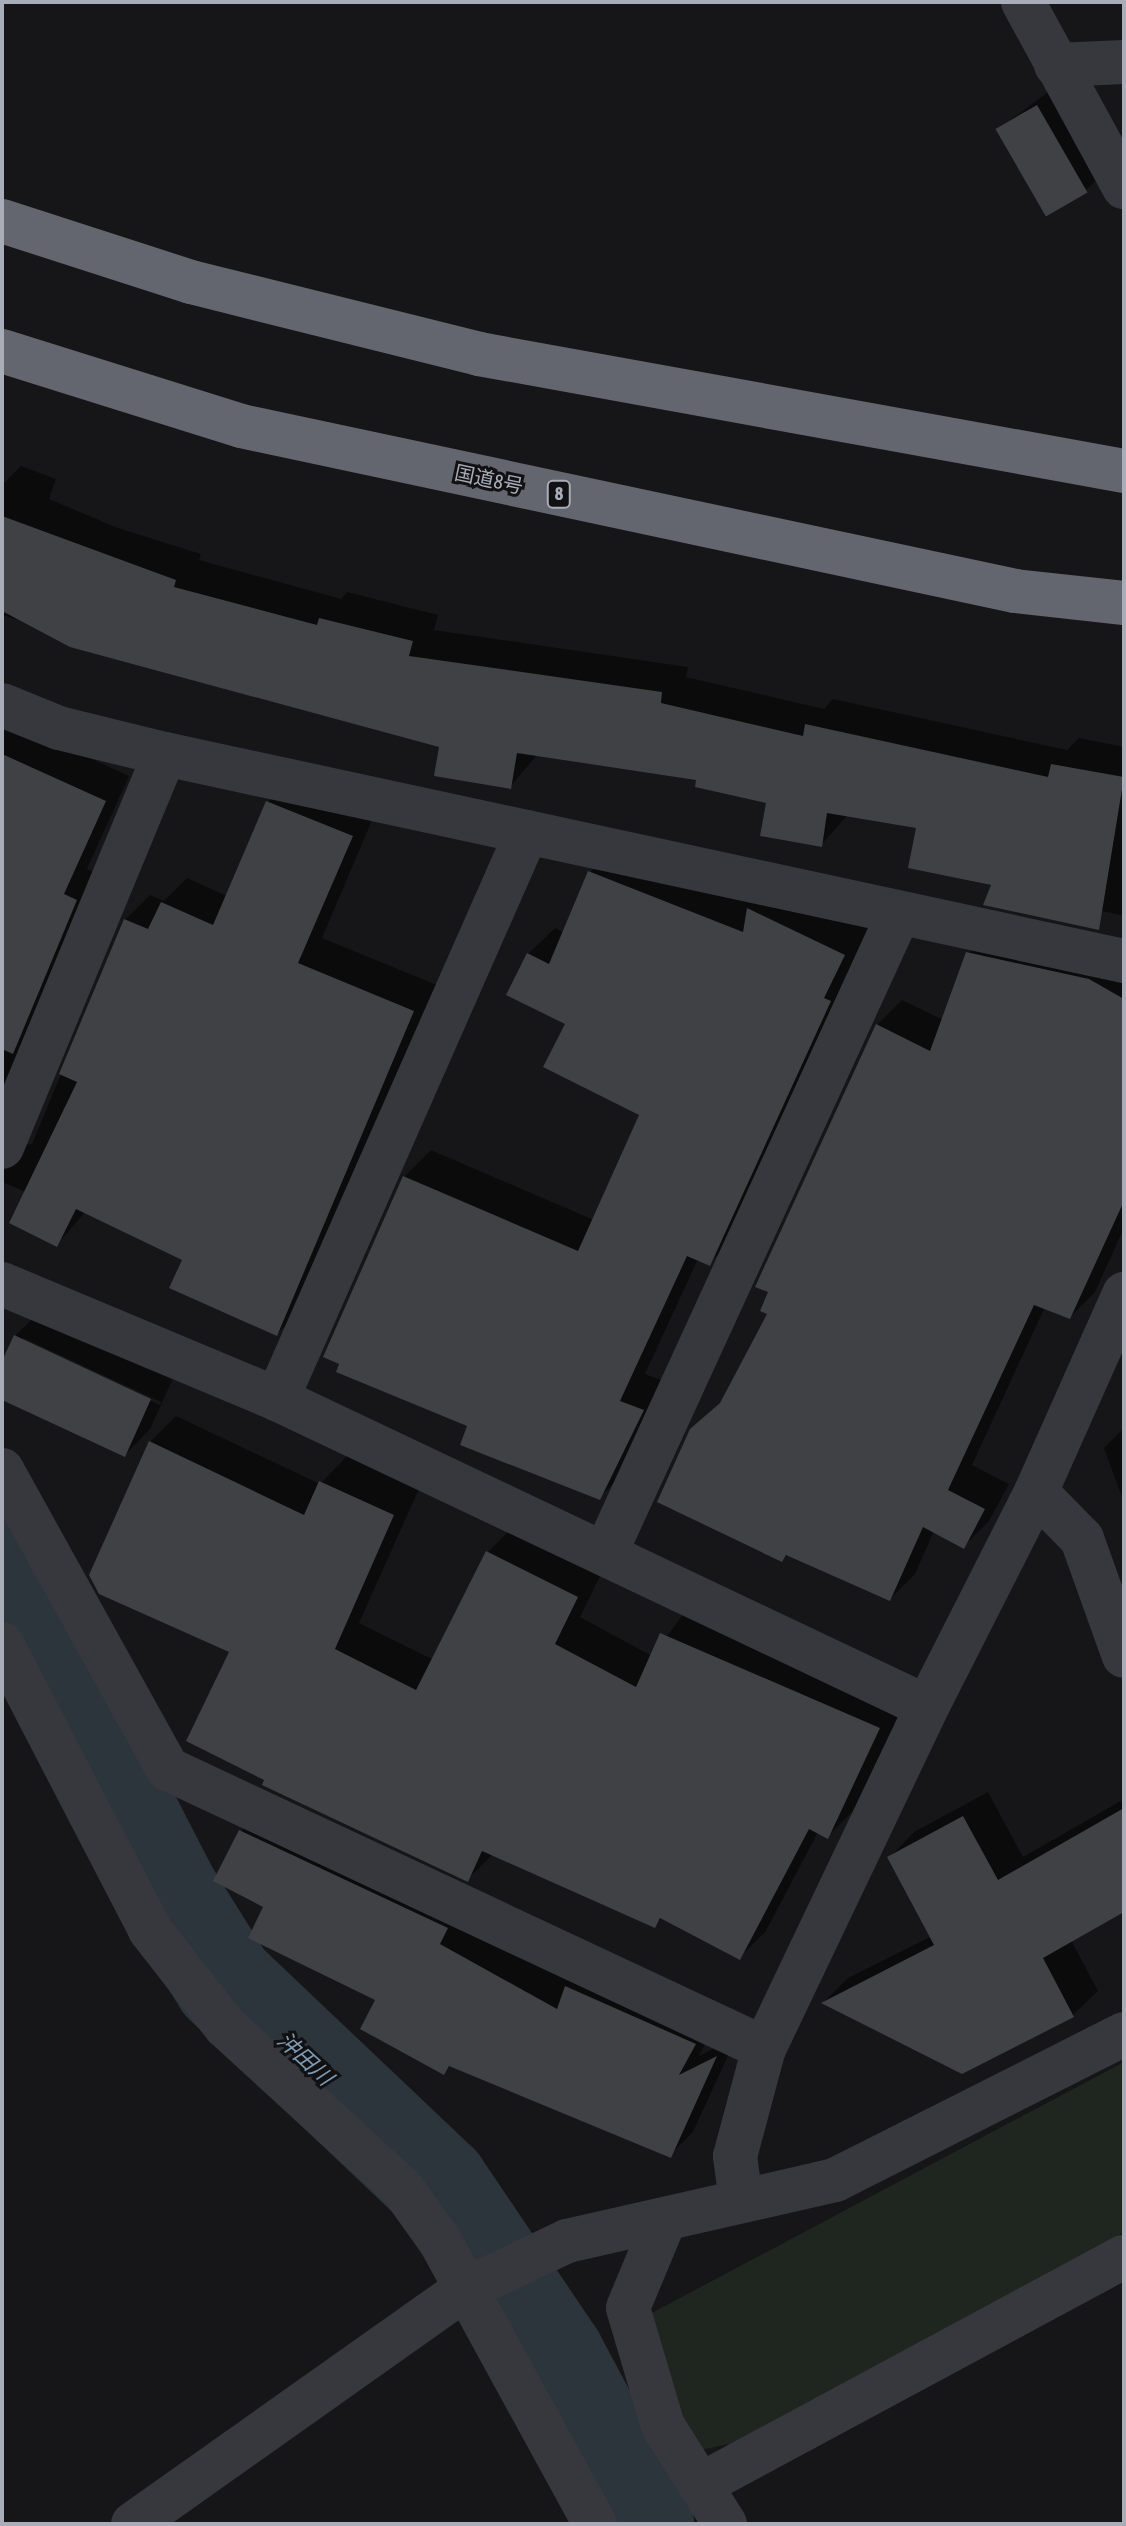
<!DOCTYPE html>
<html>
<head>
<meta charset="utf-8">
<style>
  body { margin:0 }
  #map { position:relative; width:1126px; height:2526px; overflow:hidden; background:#161618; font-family:"Asap Condensed","Noto Sans JP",sans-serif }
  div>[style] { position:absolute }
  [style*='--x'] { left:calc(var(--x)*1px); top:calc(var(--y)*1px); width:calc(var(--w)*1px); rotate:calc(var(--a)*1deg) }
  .green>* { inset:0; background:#1e261f }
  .shadow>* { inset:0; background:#0007 }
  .river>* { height:102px; margin:-51px; padding:0 51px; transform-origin:51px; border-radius:51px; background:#2c353c }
  .building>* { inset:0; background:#404145; transform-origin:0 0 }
  .street>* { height:44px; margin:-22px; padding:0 22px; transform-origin:22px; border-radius:22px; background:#37383d }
  .highway>* { height:44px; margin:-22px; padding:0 22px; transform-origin:22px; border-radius:22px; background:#63666e }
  span { translate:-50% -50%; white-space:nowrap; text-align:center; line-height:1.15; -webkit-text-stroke:6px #111113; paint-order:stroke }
  .shield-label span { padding:2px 6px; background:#111113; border:2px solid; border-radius:6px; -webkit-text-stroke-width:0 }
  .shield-label { font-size:18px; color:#a8adb8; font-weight:700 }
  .street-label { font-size:20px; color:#a8adb8 }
  .water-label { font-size:22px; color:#7f9bb3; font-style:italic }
  .frame { position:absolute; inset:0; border:4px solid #a8adb8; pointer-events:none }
</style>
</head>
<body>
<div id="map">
  <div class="green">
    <div style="clip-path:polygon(1124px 2062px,1124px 2232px,754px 2439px,700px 2450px,664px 2394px,648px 2315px)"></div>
  </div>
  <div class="shadow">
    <div style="clip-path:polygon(1063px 81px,1111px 166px,1085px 191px,997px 130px)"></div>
    <div style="clip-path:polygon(21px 466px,56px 479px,49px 499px,118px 528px,201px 554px,199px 560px,341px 599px,347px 592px,438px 615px,434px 630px,688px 667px,686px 677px,824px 709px,833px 699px,1067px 750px,1079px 738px,1124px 747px,1124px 916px,910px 867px,918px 826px,848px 815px,821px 845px,768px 801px,699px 778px,538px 754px,510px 787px,441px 746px,2px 615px,2px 485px)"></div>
    <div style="clip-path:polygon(2px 718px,129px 776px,87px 869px,101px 875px,19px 1146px,32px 1144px,125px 920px,150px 895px,164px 901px,187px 878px,227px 896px,268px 802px,292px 778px,376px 811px,322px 938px,437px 985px,302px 1309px,277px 1334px,184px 1259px,86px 1211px,57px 1245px,26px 1192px,2px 1182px)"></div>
    <div style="clip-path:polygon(617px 846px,870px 928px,736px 1237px,709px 1263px,698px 1259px,645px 1374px,669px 1383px,626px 1471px,599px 1498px,469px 1425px,404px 1177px,431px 1150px,594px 1220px,641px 1114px,567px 1023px,528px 954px,555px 928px,565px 933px,590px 872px)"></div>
    <div style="clip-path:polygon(993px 928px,1124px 962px,1124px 1228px,1095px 1292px,1070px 1317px,1045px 1307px,972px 1465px,1009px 1484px,989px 1521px,964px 1546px,934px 1531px,915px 1574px,890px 1599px,788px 1554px,782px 1560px,692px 1430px,726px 1397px,770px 1313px,877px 1025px,902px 1000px,943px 1020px,968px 954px)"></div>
    <div style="clip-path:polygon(evenodd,40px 1311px,175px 1374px,150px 1429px,125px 1455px,2px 1398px,2px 1365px,15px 1336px,40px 1311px,23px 1338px,161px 1402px,160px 1405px,23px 1342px,23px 1338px)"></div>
    <div style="clip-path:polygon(176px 1416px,320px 1484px,347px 1456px,419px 1489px,359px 1623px,434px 1660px,488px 1552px,514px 1526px,603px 1570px,580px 1617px,652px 1656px,688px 1608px,905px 1702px,854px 1810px,828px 1836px,818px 1832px,766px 1931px,740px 1957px,663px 1917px,655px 1926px,493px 1854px,468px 1879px,267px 1779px,232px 1651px,150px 1442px)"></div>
    <div style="clip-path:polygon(1124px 1428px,1124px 1503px,1104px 1448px)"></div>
    <div style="clip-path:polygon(988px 1792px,1023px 1857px,1124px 1799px,1124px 1909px,1071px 1940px,1098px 1991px,1073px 2015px,824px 2002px,848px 1978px,932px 1936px,890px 1857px,914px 1832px)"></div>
    <div style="clip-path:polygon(264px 1808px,717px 2020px,699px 2056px,737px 2036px,693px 2132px,670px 2155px,451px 2065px,443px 2073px,378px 1999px,265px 1906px,241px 1831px)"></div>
  </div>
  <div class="river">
    <div style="--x:2;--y:1571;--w:360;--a:62.7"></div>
    <div style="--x:167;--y:1891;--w:107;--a:57.9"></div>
    <div style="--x:224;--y:1982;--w:295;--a:43.5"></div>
    <div style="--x:438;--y:2185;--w:207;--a:56"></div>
    <div style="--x:554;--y:2357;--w:189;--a:61.9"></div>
  </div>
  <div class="building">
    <div style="left:1037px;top:105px;width:101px;height:48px;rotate:60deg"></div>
    <div style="clip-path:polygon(2px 516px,176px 580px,174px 587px,317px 625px,319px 618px,413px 641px,409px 656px,662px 692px,661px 703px,803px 736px,805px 724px,1048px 777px,1051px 764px,1124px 777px,1099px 930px,983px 905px,991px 885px,908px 868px,916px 828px,827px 813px,822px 847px,760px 836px,766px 803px,695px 787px,696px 780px,517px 753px,511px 789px,434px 776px,439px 747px,70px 647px,2px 611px)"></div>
    <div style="clip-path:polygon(2px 754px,106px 801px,64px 894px,77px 900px,13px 1054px,2px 1049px)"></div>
    <div style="clip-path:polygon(266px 801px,353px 836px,298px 963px,414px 1011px,277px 1336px,169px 1288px,182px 1260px,76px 1209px,57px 1247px,9px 1223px,77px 1082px,59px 1074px,124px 919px,148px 929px,161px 902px,213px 925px)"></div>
    <div style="clip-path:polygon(588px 871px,743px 932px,747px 908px,845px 955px,824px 998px,831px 1001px,710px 1266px,687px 1256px,620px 1401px,644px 1410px,600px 1500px,460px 1445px,467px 1426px,336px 1372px,339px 1364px,323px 1357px,403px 1176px,578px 1251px,639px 1115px,543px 1067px,565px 1024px,506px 995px,527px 953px,549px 964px)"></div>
    <div style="clip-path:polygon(966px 952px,1089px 979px,1124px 999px,1124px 1201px,1070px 1319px,1034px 1305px,948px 1490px,985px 1509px,964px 1549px,923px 1527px,890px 1601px,786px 1555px,782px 1562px,657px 1502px,690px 1429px,720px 1403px,767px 1314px,760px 1311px,768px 1292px,755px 1287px,876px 1024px,930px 1051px)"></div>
    <div style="clip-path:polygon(14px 1335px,151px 1399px,125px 1457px,2px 1400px,2px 1361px)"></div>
    <div style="clip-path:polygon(149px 1441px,304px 1515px,319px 1481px,394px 1515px,335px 1649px,416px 1690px,486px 1551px,578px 1597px,555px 1644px,636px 1687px,660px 1633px,880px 1728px,828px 1839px,809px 1829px,740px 1960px,660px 1918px,655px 1928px,482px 1851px,468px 1882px,262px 1785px,264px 1780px,186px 1741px,229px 1652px,99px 1594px,89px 1575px)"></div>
    <div style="clip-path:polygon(1124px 1808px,1124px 1912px,1043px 1958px,1074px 2017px,962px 2074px,821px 2003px,934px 1945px,887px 1857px,963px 1816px,998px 1880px)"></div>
    <div style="clip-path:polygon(239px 1830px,448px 1928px,440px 1944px,557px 2009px,565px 1986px,696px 2044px,679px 2075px,717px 2056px,671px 2158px,449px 2066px,444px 2075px,360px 2029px,375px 2000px,248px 1938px,263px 1907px,213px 1881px)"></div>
  </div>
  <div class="street">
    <div style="--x:1023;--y:2;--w:211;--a:61.4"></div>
    <div style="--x:1056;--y:65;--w:68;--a:-2.5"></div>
    <div style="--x:2;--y:705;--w:61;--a:22"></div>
    <div style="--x:59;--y:728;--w:109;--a:13.8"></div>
    <div style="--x:527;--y:832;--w:620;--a:113.79"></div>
    <div style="--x:277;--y:1399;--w:719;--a:25.35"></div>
    <div style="--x:927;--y:1707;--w:378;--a:115.5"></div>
    <div style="--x:764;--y:2048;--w:112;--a:105"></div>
    <div style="--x:735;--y:2156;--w:45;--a:82.4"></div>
    <div style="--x:2;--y:1147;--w:425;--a:-67.5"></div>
    <div style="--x:165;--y:754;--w:981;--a:12.18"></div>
    <div style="--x:2;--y:1284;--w:298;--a:22.7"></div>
    <div style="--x:2;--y:1470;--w:342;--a:61"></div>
    <div style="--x:168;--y:1769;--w:658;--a:25.09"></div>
    <div style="--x:1036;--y:1492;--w:217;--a:-66"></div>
    <div style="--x:605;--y:1554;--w:705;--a:-65.36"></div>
    <div style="--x:2;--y:1644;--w:322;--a:62.6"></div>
    <div style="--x:150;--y:1930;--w:122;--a:52"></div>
    <div style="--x:225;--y:2026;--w:240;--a:42.5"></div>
    <div style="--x:402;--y:2188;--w:65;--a:54.4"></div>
    <div style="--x:440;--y:2241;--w:323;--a:61.3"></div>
    <div style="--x:927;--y:1707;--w:241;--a:-63.1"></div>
    <div style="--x:1036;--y:1492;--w:66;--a:45.6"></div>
    <div style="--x:1082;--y:1539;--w:124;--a:70.3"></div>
    <div style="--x:665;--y:2219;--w:96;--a:112.6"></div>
    <div style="--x:628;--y:2308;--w:123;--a:73.5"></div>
    <div style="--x:663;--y:2426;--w:116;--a:57.7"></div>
    <div style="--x:700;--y:2485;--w:481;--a:-28.3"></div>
    <div style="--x:133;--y:2524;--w:403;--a:-35.3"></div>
    <div style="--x:462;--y:2291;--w:116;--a:-25.5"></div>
    <div style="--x:567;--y:2241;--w:275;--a:-12.8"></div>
    <div style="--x:835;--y:2180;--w:324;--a:-26.8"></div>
  </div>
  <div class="highway">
    <div style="--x:2;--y:221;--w:199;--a:17.9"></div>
    <div style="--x:191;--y:282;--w:297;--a:14"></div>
    <div style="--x:479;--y:354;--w:656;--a:10.28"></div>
    <div style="--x:2;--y:351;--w:250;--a:17.4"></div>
    <div style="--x:241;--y:426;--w:791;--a:12.03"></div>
    <div style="--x:1015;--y:591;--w:110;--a:6.3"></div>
  </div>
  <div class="shield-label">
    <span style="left:559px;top:494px">8</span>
  </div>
  <div class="street-label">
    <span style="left:489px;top:479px;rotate:12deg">国道8号</span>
  </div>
  <div class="water-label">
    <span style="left:305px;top:2059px;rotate:43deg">沖田川</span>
  </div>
  <div class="frame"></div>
</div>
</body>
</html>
